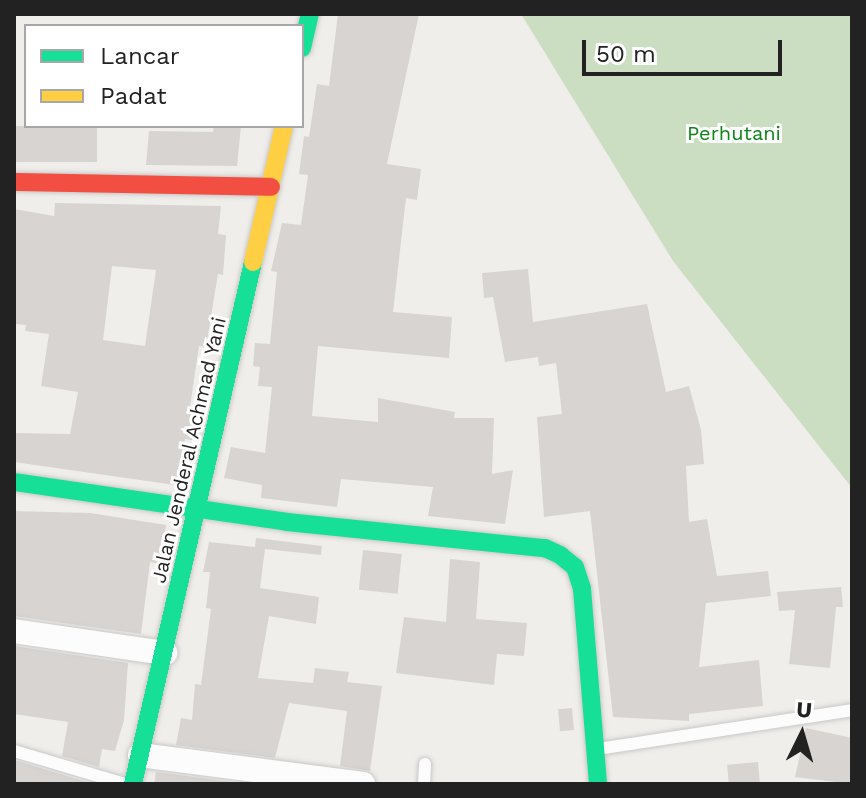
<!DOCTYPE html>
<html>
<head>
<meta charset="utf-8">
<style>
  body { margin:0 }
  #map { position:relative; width:866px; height:798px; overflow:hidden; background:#f0eeeb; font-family:"Work Sans",sans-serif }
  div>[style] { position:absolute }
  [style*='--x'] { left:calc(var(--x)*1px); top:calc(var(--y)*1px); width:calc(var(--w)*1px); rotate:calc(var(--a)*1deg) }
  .forest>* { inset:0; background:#cbdec1 }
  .building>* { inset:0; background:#d7d4d2; transform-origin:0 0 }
  .roads { filter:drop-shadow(0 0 2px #c9c8c7) drop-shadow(0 0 2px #c9c8c7) }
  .lane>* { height:12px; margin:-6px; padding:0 6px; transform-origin:6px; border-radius:6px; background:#fdfcfc }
  .street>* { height:24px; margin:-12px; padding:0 12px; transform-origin:12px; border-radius:12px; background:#fdfcfc }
  .fast>* { height:18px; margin:-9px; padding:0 9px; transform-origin:9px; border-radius:9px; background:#16e098 }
  .slow>* { height:18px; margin:-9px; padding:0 9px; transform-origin:9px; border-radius:9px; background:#ffcf43 }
  .jam>* { height:18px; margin:-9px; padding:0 9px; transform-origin:9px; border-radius:9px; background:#f24e42 }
  span { translate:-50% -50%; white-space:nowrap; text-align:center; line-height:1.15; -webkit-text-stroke:6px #fff; paint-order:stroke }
  .park-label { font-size:20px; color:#0c8416 }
  .street-label { font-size:20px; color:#222 }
  .frame { position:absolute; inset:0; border:16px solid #222; pointer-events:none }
  .legend { position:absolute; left:24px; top:24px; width:280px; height:104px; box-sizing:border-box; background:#fff; border:2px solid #a7a7a7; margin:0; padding:10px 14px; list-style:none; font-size:24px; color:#222 }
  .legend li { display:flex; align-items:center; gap:16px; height:40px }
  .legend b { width:40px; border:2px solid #a7a7a7 }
  .north { position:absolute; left:762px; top:694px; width:80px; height:80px; -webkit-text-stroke:6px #fff; paint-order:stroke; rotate:5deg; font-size:22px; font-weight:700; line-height:32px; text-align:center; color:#222 }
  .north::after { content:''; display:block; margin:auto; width:28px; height:36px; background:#222; clip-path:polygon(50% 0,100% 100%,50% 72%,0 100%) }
  .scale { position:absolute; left:582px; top:40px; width:200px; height:36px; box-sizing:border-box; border:4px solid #222; border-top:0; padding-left:10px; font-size:24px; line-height:28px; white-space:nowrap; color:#222; -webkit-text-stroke:6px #fff; paint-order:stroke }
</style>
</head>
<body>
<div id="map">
  <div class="forest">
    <div style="clip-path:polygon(521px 14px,852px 14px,852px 488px,673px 261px)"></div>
  </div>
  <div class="building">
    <div style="clip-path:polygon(338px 14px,419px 14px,387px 164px,421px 169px,417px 200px,406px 198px,393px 312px,452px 317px,449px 358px,318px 346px,312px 416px,378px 422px,378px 398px,455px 412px,454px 418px,494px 418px,492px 474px,513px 470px,505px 524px,428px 516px,433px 487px,341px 479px,337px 507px,261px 498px,262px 485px,224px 478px,231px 447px,265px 453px,272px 387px,258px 386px,260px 367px,253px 366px,255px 343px,270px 344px,277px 272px,271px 271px,282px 223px,301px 225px,308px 175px,299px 174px,304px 136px,309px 137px,317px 84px,329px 86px)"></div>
    <div style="left:14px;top:126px;width:83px;height:36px"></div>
    <div style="clip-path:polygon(214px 126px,241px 126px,237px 166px,146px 165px,149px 131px,213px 132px)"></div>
    <div style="clip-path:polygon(evenodd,55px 203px,221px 206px,218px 234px,226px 235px,223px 275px,218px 274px,206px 347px,199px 346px,190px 407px,199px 408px,192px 440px,185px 439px,175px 485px,14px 462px,14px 433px,70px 434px,78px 392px,41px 386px,49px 334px,25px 331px,26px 325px,14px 324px,14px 209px,54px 216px,55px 203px,112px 266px,156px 270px,145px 346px,103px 340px,112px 266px)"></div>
    <div style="clip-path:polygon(528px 269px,533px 322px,647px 304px,666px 392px,689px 386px,701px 430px,704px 464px,686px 466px,689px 522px,707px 519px,717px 576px,768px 571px,771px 596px,706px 603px,699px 667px,759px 660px,763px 706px,689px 714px,689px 721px,613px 717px,590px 511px,544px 517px,537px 417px,562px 414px,556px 363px,539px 366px,538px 357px,505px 362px,493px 297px,484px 298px,482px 273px)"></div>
    <div style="clip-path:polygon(14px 511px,90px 513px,166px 525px,161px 564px,150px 562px,141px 634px,14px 616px)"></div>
    <div style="clip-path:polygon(256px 538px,322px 546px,321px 555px,265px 549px,260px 588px,319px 597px,316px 624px,269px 616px,258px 678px,313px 683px,315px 668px,349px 672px,347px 682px,382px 686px,370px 771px,340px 766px,347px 711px,289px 703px,275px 758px,176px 745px,181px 718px,192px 720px,195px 684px,201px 685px,211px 609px,206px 608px,210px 572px,203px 572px,209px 542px,255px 547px)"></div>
    <div style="left:363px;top:550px;width:39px;height:40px;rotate:6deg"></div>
    <div style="clip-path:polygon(450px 559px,480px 562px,476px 619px,527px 623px,524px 656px,497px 654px,494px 685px,396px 673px,404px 617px,446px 622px)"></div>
    <div style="clip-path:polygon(841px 587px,843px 607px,836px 607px,830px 668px,789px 664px,795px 610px,779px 611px,777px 592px)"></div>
    <div style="clip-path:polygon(14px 646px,128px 663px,124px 720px,115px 751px,102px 749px,99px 767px,62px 756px,68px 722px,14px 714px)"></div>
    <div style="left:572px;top:708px;width:22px;height:14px;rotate:85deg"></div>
    <div style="clip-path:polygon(806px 728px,852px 738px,852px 784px,795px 777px)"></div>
    <div style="clip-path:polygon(14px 760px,93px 784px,14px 784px)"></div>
    <div style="left:758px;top:762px;width:22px;height:31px;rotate:85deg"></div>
    <div style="clip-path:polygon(156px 772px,247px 784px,154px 784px)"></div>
  </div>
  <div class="roads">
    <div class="lane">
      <div style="--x:598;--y:749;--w:257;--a:-8.7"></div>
      <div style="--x:14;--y:751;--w:116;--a:16.6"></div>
      <div style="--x:424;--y:784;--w:20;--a:-87"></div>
    </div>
    <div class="street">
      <div style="--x:14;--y:631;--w:153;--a:8.3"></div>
      <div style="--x:140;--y:755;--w:225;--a:7.4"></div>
    </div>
    <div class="fast">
      <div style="--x:302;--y:48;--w:35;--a:-77"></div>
      <div style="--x:14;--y:482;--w:276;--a:8.3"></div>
      <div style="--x:287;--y:522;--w:259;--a:5.8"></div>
      <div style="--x:545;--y:548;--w:17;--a:25"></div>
      <div style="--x:560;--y:555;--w:19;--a:39"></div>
      <div style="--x:575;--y:567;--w:23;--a:72"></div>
      <div style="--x:582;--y:589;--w:196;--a:85.3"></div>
      <div style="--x:133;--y:784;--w:536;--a:-77.05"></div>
    </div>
    <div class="slow">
      <div style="--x:253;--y:262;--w:139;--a:-77.2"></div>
    </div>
    <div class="jam">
      <div style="--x:14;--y:182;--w:257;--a:1.1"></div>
    </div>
  </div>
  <div class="park-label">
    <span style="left:734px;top:133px">Perhutani</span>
  </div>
  <div class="street-label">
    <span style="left:189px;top:450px;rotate:-77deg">Jalan Jenderal Achmad Yani</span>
  </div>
  <div class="frame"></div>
  <ul class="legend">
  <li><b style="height:10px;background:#16e098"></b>Lancar</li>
  <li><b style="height:10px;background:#ffcf43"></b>Padat</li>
  </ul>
  <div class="north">U</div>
  <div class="scale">50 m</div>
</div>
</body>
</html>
